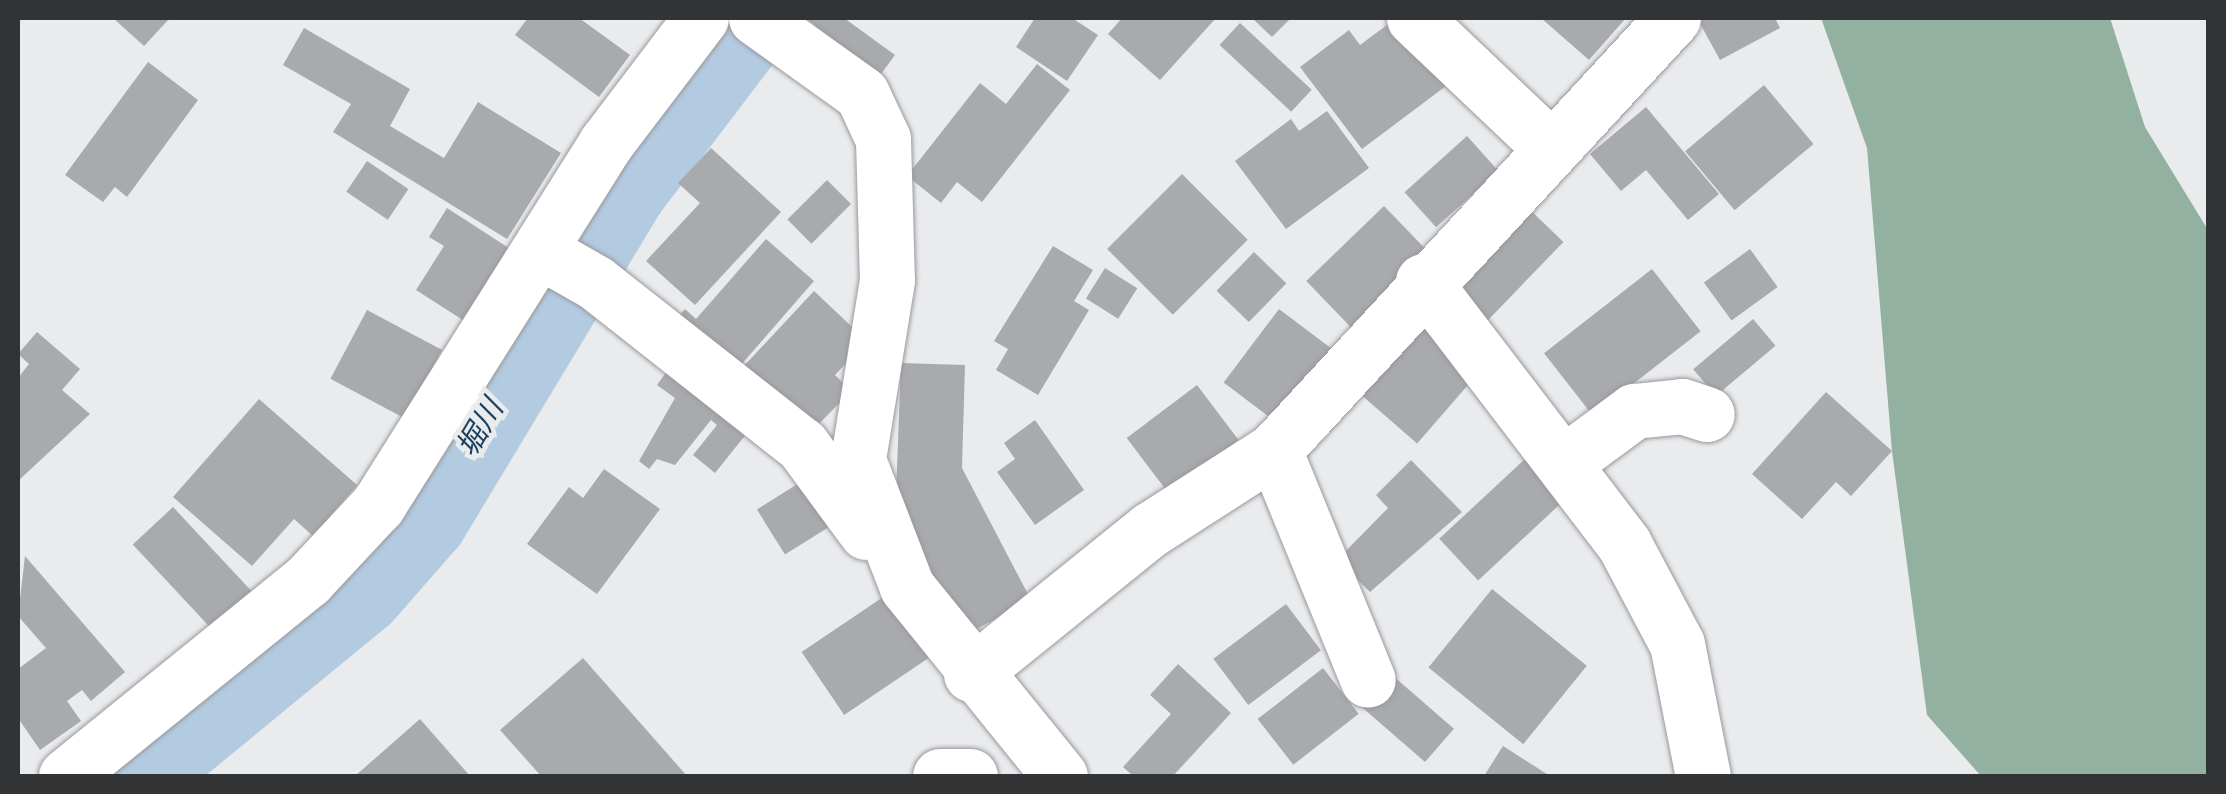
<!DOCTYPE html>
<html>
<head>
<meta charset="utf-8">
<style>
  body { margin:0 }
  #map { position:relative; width:2226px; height:794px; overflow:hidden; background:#e9ebed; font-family:"Work Sans","Noto Sans JP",sans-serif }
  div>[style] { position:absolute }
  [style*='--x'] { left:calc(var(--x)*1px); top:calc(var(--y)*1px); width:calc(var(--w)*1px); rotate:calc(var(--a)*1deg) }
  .forest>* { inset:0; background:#93b1a1 }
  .river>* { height:85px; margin:-42.5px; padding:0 42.5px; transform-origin:42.5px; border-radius:42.5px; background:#b3cbe1 }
  .building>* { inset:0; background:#a8aaad; transform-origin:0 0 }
  .roads { filter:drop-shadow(0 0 2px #98999c) drop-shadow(0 0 2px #98999c) }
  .street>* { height:55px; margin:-27.5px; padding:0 27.5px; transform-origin:27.5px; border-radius:27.5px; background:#fff }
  span { translate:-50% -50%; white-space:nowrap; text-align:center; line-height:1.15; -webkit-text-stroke:9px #e9ebed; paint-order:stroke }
  .water-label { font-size:30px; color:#1a3f5f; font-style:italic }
  .frame { position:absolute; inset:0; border:20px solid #323334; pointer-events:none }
</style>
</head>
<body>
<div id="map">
  <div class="forest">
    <div style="clip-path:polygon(1821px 18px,2110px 18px,2145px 127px,2208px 230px,2208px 776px,1981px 776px,1927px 715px,1892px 451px,1867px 148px)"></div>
  </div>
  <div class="river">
    <div style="--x:137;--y:776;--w:290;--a:-39.4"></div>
    <div style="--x:361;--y:592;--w:97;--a:-48.8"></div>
    <div style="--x:425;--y:519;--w:385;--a:-58.9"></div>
    <div style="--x:624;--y:189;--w:215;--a:-52.8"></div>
  </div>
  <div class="building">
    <div style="clip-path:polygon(113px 18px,170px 18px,144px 46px)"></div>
    <div style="clip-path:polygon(528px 18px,579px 18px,630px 55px,599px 97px,515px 35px)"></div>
    <div style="clip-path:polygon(806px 18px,844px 18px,895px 55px,878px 78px)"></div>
    <div style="clip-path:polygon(1035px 18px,1072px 18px,1098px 35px,1067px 81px,1016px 47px)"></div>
    <div style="clip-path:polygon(1122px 18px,1216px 18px,1160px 80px,1108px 34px)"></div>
    <div style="clip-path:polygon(1252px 18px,1291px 18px,1272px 37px)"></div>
    <div style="clip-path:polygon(1541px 18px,1626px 18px,1589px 60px)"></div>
    <div style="clip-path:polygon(1697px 18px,1775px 18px,1780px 28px,1720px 60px)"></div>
    <div style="clip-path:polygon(1391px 22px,1458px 77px,1362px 149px,1300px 67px,1349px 30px,1360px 45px)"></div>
    <div style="left:1240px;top:23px;width:98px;height:30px;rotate:43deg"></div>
    <div style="clip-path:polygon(304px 28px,410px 89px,390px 126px,444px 158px,478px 102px,561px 153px,507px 239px,333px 132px,351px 104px,283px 65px)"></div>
    <div style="clip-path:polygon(148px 62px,198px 100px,127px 197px,115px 187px,103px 202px,65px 175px)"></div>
    <div style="clip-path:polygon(1037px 64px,1070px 90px,982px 202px,957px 182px,941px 203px,907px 176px,980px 83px,1006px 104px)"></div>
    <div style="left:1764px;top:85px;width:77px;height:103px;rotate:50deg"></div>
    <div style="clip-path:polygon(1646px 107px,1719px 194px,1688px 220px,1646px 170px,1621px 191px,1590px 154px)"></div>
    <div style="clip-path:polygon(1327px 111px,1369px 168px,1286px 229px,1235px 161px,1291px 119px,1299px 131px)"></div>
    <div style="left:1467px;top:136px;width:47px;height:84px;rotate:48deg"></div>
    <div style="clip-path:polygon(711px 148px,781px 212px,695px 305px,646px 261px,700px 203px,678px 183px)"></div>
    <div style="left:367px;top:161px;width:50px;height:37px;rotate:34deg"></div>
    <div style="left:1182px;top:174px;width:93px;height:106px;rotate:45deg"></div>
    <div style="left:827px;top:180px;width:34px;height:56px;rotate:45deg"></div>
    <div style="left:1521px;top:201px;width:59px;height:109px;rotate:44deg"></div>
    <div style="left:1384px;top:206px;width:67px;height:108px;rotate:46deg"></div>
    <div style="clip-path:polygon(447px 208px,512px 250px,466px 322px,416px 290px,444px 246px,429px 237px)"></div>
    <div style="clip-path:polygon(766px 239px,814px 281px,733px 374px,673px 322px,685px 309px,696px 319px)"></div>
    <div style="clip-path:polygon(1053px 246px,1093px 270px,1074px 301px,1089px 310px,1038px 395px,996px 370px,1008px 349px,994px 341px)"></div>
    <div style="left:1750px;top:249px;width:47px;height:57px;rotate:54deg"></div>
    <div style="left:1254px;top:252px;width:45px;height:54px;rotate:44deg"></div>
    <div style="left:1105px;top:268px;width:38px;height:36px;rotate:32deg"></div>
    <div style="left:1652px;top:269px;width:79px;height:137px;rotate:52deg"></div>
    <div style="clip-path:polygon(814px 291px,867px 341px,835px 375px,851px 391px,812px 431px,743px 367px)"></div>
    <div style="left:1416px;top:306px;width:91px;height:103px;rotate:41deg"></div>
    <div style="left:1279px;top:309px;width:71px;height:92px;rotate:37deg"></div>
    <div style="left:367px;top:310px;width:85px;height:78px;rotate:28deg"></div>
    <div style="left:1753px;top:319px;width:35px;height:78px;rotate:50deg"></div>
    <div style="clip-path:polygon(37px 332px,80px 369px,62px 390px,90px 414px,18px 481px,18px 378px,29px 364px,18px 354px)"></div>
    <div style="clip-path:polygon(901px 363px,965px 365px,962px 468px,1031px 600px,952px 642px,896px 494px)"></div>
    <div style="clip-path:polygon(670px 367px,751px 428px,715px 473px,693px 455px,717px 425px,711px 420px,675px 465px,657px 459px,649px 469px,639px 461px,675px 398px,657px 385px)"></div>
    <div style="left:1197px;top:385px;width:69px;height:88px;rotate:53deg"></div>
    <div style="clip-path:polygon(1826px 392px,1892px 451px,1851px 496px,1836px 482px,1802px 519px,1752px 474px)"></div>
    <div style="clip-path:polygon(259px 399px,357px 485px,313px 536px,294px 519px,252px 566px,173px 497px)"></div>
    <div style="clip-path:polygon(1035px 420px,1084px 490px,1035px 525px,997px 472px,1015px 459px,1004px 443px)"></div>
    <div style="left:1527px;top:457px;width:57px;height:120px;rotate:47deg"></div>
    <div style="clip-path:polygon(1411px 460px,1462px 512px,1370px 592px,1337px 560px,1388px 508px,1376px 495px)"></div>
    <div style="clip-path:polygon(604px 469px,660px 509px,597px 594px,527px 544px,569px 487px,583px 498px)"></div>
    <div style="left:812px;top:475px;width:53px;height:65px;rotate:58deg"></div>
    <div style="left:173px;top:507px;width:115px;height:55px;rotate:47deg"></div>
    <div style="clip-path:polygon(25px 556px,125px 672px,91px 701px,82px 690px,67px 701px,81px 721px,40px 750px,18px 718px,18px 669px,46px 648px,18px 616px)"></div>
    <div style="left:1492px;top:589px;width:122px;height:101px;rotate:39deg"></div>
    <div style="left:892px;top:591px;width:76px;height:109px;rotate:56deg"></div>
    <div style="left:1286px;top:604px;width:58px;height:91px;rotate:53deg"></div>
    <div style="clip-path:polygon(583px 658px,687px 776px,541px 776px,500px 730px)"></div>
    <div style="clip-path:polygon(1178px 664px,1231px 713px,1173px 776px,1133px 776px,1123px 767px,1171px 714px,1150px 695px)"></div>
    <div style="left:1323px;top:668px;width:58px;height:83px;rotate:52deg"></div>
    <div style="left:1392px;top:675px;width:82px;height:44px;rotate:41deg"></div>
    <div style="clip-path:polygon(420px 719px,470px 776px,355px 776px)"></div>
    <div style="clip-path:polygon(1503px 746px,1550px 776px,1484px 776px)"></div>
  </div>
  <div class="roads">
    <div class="street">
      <div style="--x:756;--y:18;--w:130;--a:35.6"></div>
      <div style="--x:862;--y:94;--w:50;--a:65"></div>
      <div style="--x:883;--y:139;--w:141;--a:88.4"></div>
      <div style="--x:887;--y:280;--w:182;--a:99.2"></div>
      <div style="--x:858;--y:460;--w:136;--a:68.9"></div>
      <div style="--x:907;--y:587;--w:243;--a:51"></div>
      <div style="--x:1414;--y:18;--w:190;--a:43.5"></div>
      <div style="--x:540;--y:251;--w:64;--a:29.7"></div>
      <div style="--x:596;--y:283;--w:262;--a:38.2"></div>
      <div style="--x:802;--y:445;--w:108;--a:53.7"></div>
      <div style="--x:1423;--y:281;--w:331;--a:52.6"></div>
      <div style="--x:1624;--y:544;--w:113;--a:62.1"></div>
      <div style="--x:1677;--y:644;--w:135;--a:78.9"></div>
      <div style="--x:1274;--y:450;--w:248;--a:67.8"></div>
      <div style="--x:1565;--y:462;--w:86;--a:-36.5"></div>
      <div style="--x:1634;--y:411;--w:48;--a:-5.9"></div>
      <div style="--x:1682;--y:406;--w:26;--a:18"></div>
      <div style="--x:971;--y:674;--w:231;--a:-38.9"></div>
      <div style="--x:1151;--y:529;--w:146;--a:-32.7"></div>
      <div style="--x:1274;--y:450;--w:588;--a:-47.27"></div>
      <div style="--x:66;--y:776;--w:311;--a:-39"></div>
      <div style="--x:308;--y:580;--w:103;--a:-47"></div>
      <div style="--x:378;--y:505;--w:428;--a:-57.8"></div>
      <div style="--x:606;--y:143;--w:157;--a:-52.8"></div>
      <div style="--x:940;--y:776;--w:30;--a:0"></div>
    </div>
  </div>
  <div class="water-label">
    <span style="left:480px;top:428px;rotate:-59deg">堀川</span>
  </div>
  <div class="frame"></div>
</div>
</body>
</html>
